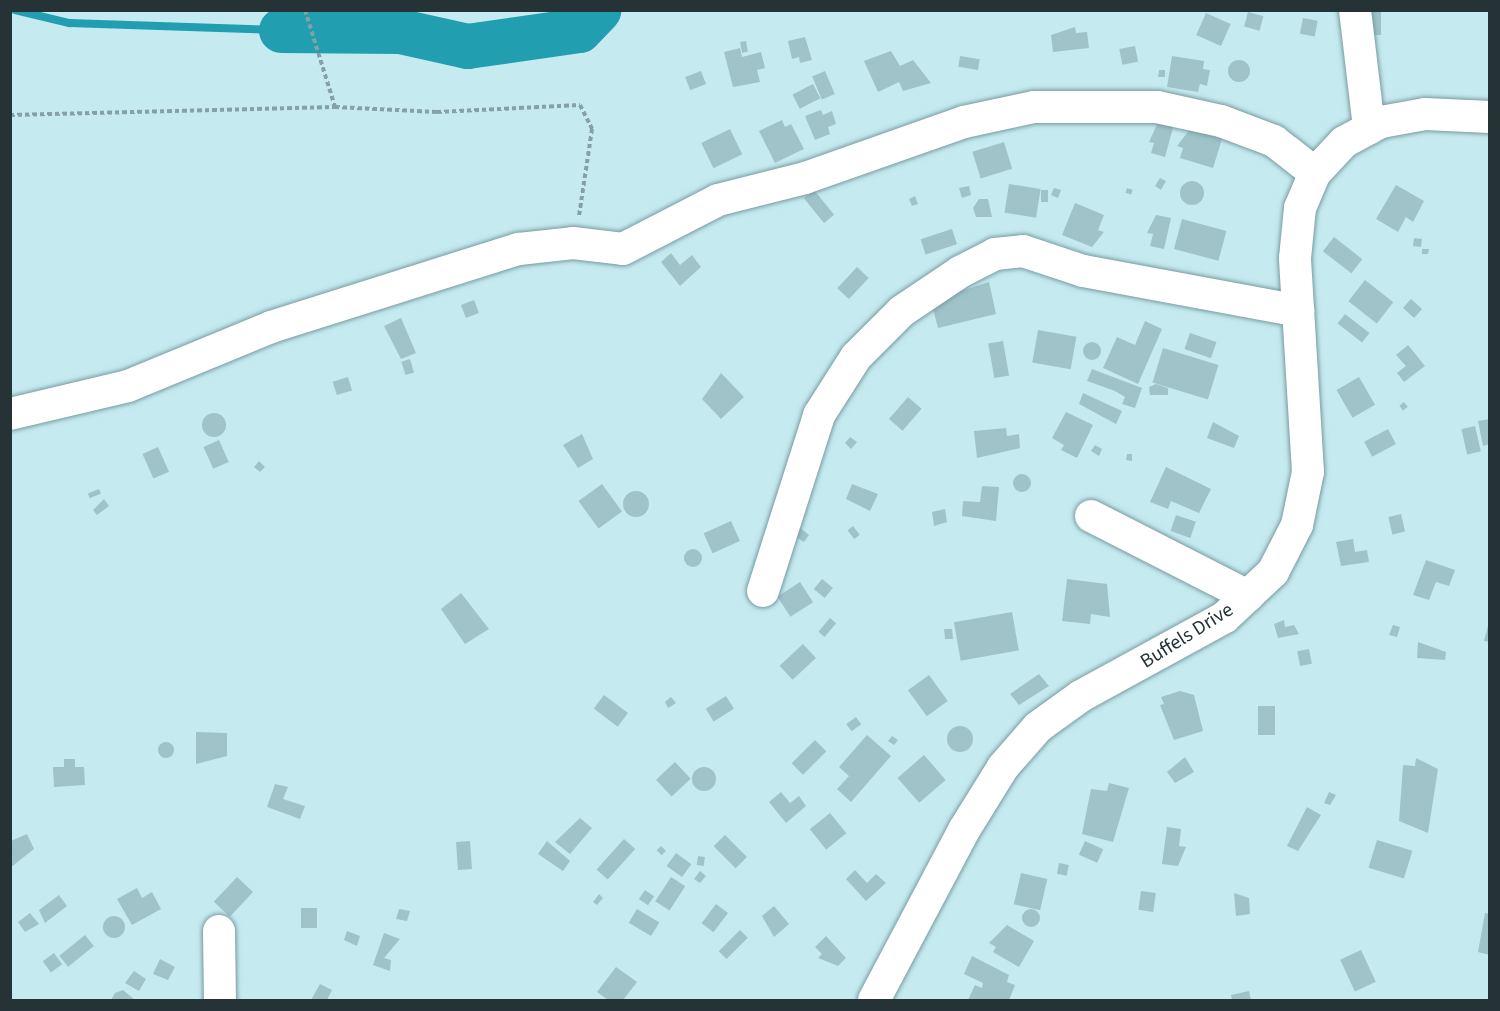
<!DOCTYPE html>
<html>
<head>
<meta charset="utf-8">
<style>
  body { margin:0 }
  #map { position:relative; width:1500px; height:1011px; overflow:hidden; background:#c5eaf0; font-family:"Source Sans 3",sans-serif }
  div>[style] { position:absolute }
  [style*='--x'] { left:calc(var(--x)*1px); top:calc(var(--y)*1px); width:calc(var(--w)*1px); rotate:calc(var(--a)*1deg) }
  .stream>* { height:8px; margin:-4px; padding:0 4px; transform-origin:4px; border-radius:4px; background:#219eaf }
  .river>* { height:45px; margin:-22.5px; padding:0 22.5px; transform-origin:22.5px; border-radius:22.5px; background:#219eaf }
  .building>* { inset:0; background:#a0c3ca; transform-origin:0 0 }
  .round { border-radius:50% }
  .path>* { height:4px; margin-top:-2px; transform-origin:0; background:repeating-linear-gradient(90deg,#85a1a6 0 4.5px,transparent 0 7.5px) }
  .roads { filter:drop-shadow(0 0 2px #789ba1) drop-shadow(0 0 2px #789ba1) }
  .minor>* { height:32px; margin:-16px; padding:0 16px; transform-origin:16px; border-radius:16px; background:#fff }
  span { translate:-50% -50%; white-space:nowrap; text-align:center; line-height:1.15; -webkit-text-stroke:4.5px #fff; paint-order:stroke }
  .street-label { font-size:20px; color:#253336 }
  .frame { position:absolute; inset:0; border:12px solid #253336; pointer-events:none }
</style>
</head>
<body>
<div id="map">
  <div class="stream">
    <div style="--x:15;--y:10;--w:56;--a:13.5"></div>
    <div style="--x:69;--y:23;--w:212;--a:1.9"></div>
  </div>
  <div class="river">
    <div style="--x:281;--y:30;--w:119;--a:0.5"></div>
    <div style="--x:400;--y:31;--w:69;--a:12.6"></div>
    <div style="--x:467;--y:46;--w:113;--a:-8.1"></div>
    <div style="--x:579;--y:30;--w:28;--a:-46"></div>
  </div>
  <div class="building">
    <div style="left:1366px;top:10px;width:15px;height:25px"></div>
    <div style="left:1248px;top:12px;width:16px;height:15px;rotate:15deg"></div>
    <div style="left:1206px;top:13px;width:27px;height:24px;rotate:24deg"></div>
    <div style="left:1303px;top:18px;width:15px;height:16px;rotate:11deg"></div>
    <div style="clip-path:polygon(1075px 27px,1076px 33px,1087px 32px,1089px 48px,1053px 52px,1051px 35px)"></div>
    <div style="clip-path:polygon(805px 37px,812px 60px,800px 63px,799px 57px,792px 59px,788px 41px)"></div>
    <div style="left:746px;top:41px;width:11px;height:6px;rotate:80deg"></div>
    <div style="left:1135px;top:46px;width:16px;height:16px;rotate:79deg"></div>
    <div style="clip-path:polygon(740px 48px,742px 57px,761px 52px,765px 68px,757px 70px,760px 82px,733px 87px,724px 52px)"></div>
    <div style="clip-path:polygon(891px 51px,900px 66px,913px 60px,931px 83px,903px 91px,899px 82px,878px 92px,864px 61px)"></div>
    <div style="left:960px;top:56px;width:20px;height:11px;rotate:9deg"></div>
    <div style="clip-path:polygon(1172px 56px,1204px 61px,1203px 69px,1210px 70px,1207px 86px,1200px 84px,1198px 92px,1167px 87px)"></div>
    <div class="round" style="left:1228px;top:60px;width:22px;height:22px"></div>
    <div style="clip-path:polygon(1159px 70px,1165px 70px,1165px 77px,1158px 77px)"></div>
    <div style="left:701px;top:71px;width:14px;height:17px;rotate:69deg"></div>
    <div style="left:825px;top:71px;width:25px;height:14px;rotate:67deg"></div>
    <div style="left:813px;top:84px;width:16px;height:23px;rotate:63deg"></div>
    <div style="clip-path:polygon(821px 110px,823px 115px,832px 111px,836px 124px,828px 127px,830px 134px,815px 140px,805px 116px)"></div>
    <div style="clip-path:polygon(782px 120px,785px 127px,791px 124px,804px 149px,775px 163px,759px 131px)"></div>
    <div style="clip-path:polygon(1159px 120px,1174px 124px,1165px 157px,1151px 153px,1154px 143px,1149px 142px)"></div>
    <div style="left:730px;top:129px;width:28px;height:32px;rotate:64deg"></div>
    <div style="clip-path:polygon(1190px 129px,1222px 139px,1213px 168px,1180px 158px,1183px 148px,1177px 146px)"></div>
    <div style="left:1004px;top:142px;width:28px;height:33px;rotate:73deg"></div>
    <div style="clip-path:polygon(1160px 178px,1166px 181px,1161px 190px,1155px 186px)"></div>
    <div class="round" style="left:1180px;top:181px;width:24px;height:24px"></div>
    <div style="left:1009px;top:184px;width:32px;height:29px;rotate:9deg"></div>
    <div style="clip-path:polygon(1396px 185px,1424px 201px,1413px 222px,1406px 217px,1398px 232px,1376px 219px)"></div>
    <div style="clip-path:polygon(969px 186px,971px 195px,962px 198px,959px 188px)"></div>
    <div style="clip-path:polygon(1054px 188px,1061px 190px,1058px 198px,1051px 195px)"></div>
    <div style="left:1127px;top:188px;width:6px;height:5px;rotate:18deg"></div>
    <div style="left:814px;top:190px;width:32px;height:13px;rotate:51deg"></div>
    <div style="left:1041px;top:190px;width:7px;height:12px"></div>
    <div style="clip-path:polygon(915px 196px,918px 204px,912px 206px,909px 199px)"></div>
    <div style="clip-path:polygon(979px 199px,988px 199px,992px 217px,976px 217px,973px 208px)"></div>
    <div style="clip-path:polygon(1075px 203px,1104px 215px,1098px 230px,1104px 232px,1092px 247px,1062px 235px)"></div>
    <div style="clip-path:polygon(1156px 215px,1171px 218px,1164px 249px,1150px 246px,1153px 234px,1147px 233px)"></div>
    <div style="left:1182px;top:219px;width:46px;height:31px;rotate:15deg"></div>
    <div style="left:952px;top:229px;width:16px;height:33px;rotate:72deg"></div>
    <div style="left:1334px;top:237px;width:36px;height:18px;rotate:38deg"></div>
    <div style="left:1414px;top:238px;width:8px;height:8px;rotate:7deg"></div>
    <div style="clip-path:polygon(1422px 249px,1429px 249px,1428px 254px,1422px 254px)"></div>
    <div style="clip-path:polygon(671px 253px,680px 265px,692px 255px,701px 267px,680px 286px,661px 262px)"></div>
    <div style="left:857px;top:267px;width:16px;height:29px;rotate:43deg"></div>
    <div style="left:1365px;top:280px;width:36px;height:27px;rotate:38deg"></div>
    <div style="clip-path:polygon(989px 282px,996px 314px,938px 328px,931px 301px)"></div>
    <div style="left:1411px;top:299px;width:15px;height:12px;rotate:42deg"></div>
    <div style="left:474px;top:300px;width:14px;height:14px;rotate:69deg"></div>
    <div style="left:1345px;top:314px;width:31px;height:12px;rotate:38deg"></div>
    <div style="clip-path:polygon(401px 318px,416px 353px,401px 359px,384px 326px)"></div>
    <div style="clip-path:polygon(1145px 321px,1162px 329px,1138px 384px,1103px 368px,1117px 337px,1135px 345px)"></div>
    <div style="left:1038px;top:330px;width:39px;height:33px;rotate:10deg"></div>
    <div style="left:1190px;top:333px;width:28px;height:17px;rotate:19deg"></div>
    <div style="left:1003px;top:341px;width:35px;height:15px;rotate:80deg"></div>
    <div class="round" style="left:1083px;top:342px;width:18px;height:18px"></div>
    <div style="clip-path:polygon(1408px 345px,1425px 366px,1404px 382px,1397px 373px,1406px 366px,1396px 355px)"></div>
    <div style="left:1163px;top:348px;width:58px;height:36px;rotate:17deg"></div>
    <div style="left:410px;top:359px;width:14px;height:9px;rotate:73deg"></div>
    <div style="clip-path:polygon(1092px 369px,1142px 388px,1135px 408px,1122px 404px,1125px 397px,1115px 391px,1087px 381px)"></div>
    <div style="clip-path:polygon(721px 373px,744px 397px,721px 419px,702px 399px)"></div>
    <div style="left:348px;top:377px;width:14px;height:16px;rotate:73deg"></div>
    <div style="left:1359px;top:377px;width:32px;height:26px;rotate:60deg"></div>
    <div style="clip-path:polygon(1156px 384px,1168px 388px,1168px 395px,1150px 395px,1149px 387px)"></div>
    <div style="clip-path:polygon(1083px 393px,1122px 411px,1116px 424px,1079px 404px)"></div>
    <div style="left:908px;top:397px;width:18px;height:29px;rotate:41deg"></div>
    <div style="left:1404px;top:402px;width:6px;height:6px;rotate:51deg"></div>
    <div style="clip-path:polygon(1066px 412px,1093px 425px,1077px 458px,1061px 450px,1064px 445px,1052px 438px)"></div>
    <div class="round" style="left:202px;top:413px;width:24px;height:24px"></div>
    <div style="clip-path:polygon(1490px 419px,1490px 444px,1483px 446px,1478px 421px)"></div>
    <div style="clip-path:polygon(1213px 422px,1239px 436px,1234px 448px,1207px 438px)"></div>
    <div style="left:1475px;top:426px;width:26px;height:14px;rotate:77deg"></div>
    <div style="clip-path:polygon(1006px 428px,1007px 436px,1019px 434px,1020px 448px,977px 458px,974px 431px)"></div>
    <div style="left:1388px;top:429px;width:17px;height:27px;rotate:62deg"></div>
    <div style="clip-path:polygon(582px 434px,593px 459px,578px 468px,563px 445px)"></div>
    <div style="clip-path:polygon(850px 437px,857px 442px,851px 449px,845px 443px)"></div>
    <div style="left:219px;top:440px;width:24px;height:17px;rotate:66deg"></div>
    <div style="clip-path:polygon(1095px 445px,1102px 449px,1099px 456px,1091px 451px)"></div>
    <div style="left:158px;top:447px;width:27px;height:17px;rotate:66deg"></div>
    <div style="clip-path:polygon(1127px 454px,1132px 454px,1132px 461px,1126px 460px)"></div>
    <div style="clip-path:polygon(259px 461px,265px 467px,260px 472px,254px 467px)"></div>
    <div style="clip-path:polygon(1166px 467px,1211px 489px,1199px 513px,1171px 501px,1168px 509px,1150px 502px)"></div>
    <div class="round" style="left:1013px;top:474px;width:18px;height:18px"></div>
    <div style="left:602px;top:484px;width:34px;height:29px;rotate:54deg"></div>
    <div style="clip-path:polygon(852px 484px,878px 494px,870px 511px,846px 499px)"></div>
    <div style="clip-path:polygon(982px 486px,999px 487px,996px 521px,962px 516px,963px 501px,980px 502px)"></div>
    <div style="left:99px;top:489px;width:5px;height:12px;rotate:68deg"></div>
    <div class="round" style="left:623px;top:491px;width:26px;height:26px"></div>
    <div style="clip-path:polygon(104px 499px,109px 506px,97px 515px,93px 510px)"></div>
    <div style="clip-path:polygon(945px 509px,947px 522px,934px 526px,932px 512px)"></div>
    <div style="left:1401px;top:514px;width:18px;height:13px;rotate:77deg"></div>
    <div style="left:1176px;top:515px;width:21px;height:17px;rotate:19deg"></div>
    <div style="left:731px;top:521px;width:22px;height:30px;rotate:66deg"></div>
    <div style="left:853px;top:526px;width:11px;height:7px;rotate:52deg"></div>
    <div style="clip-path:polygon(800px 528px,809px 535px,804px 542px,794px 536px)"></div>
    <div style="clip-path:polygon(1353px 539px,1355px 552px,1367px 550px,1369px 562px,1341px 566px,1336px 542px)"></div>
    <div class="round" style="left:684px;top:549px;width:18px;height:18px"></div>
    <div style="clip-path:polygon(1426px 560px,1455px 570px,1449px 586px,1436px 582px,1429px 600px,1413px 595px)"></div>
    <div style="left:822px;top:579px;width:14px;height:13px;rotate:39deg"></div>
    <div style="clip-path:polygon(1067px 579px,1107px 584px,1110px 617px,1091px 614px,1090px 624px,1062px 621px)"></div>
    <div style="left:800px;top:582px;width:24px;height:27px;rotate:57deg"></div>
    <div style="clip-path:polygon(461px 593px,489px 629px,465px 644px,441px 609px)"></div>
    <div style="left:1012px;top:612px;width:39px;height:59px;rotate:80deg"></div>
    <div style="left:830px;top:618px;width:8px;height:18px;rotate:40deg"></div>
    <div style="clip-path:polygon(1284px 620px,1285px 627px,1294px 625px,1299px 634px,1278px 638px,1274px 624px)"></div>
    <div style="clip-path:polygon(1489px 622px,1490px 622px,1490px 642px,1484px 641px)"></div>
    <div style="clip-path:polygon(1393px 625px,1400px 627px,1397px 637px,1389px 635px)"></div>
    <div style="clip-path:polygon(944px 629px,952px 629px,953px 639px,945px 639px)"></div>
    <div style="clip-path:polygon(1418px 642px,1446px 652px,1445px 660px,1417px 658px)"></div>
    <div style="left:803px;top:644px;width:19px;height:32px;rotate:47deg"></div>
    <div style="left:1309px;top:649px;width:15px;height:12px;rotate:79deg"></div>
    <div style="clip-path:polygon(1039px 674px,1049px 686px,1019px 705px,1010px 694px)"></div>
    <div style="left:929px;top:675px;width:32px;height:26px;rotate:54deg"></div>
    <div style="clip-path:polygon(1180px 691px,1194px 695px,1203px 731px,1174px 740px,1160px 705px,1164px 704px,1161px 697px)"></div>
    <div style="left:604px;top:695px;width:30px;height:17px;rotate:37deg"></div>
    <div style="left:726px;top:696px;width:15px;height:24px;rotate:58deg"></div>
    <div style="clip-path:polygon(671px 697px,676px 703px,668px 708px,665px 702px)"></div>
    <div style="left:1258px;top:706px;width:17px;height:29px"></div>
    <div style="left:856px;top:717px;width:9px;height:12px;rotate:54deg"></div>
    <div class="round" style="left:947px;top:726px;width:26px;height:26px"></div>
    <div style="clip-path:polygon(196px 732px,227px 733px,227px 756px,196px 764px)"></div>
    <div style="clip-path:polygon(867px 735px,891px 756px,851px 802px,837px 789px,849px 776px,839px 767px)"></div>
    <div style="clip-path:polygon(892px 736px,898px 740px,894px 745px,888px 741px)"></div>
    <div style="left:815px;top:740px;width:16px;height:33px;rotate:45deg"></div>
    <div class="round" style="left:158px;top:742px;width:16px;height:16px"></div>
    <div style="left:924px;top:755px;width:33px;height:35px;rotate:49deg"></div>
    <div style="clip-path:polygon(1185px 757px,1194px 772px,1175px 783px,1167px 772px)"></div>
    <div style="clip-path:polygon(1416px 758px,1438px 769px,1428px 833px,1399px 821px,1403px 765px,1415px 766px)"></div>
    <div style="clip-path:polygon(64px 759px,75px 759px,75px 767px,84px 767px,85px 785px,54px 787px,53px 767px,64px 767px)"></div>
    <div style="left:675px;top:762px;width:23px;height:26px;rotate:47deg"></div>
    <div class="round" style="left:692px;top:767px;width:24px;height:24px"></div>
    <div style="clip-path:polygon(1109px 783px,1129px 788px,1113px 842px,1082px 834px,1091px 789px,1107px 791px)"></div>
    <div style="clip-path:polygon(275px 784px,288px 787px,283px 799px,305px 806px,300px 819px,267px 807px)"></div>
    <div style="clip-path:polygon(781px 792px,790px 803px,799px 796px,806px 806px,786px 823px,769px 802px)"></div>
    <div style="clip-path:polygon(1329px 792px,1336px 795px,1330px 805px,1324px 803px)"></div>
    <div style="clip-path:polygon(1307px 807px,1321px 815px,1298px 851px,1287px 846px)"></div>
    <div style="left:830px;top:813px;width:26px;height:26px;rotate:51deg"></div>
    <div style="clip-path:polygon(580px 818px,592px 828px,570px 854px,555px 842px)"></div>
    <div style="clip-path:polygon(1167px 827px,1181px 829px,1179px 846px,1186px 847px,1178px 866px,1162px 864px)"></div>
    <div style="clip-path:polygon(27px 834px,34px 849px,10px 868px,11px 841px)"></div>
    <div style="left:725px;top:835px;width:31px;height:16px;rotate:45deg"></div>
    <div style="left:624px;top:839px;width:15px;height:41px;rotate:42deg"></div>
    <div style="left:1377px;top:840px;width:37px;height:29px;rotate:17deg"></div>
    <div style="left:470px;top:841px;width:28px;height:14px;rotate:86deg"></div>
    <div style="clip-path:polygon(547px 841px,570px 861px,563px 871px,538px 854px)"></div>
    <div style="left:1085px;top:841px;width:20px;height:15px;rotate:24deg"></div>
    <div style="left:661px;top:846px;width:7px;height:6px;rotate:45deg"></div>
    <div style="left:676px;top:853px;width:19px;height:16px;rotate:36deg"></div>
    <div style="left:698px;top:856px;width:7px;height:9px;rotate:8deg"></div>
    <div style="left:1059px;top:863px;width:10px;height:11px;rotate:11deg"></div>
    <div style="clip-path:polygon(855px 870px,867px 883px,876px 874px,886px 883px,866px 901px,846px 879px)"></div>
    <div style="clip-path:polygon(700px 871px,706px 876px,700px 883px,694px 879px)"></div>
    <div style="left:1021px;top:873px;width:27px;height:32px;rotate:13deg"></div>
    <div style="left:237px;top:877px;width:22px;height:34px;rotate:43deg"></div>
    <div style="left:671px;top:877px;width:17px;height:29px;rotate:33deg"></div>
    <div style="clip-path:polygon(137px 888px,142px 898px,152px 892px,161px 909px,132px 925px,117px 899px)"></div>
    <div style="left:645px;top:890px;width:11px;height:11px;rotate:34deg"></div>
    <div style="left:1141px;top:891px;width:15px;height:19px;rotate:8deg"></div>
    <div style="clip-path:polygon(1234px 893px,1249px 898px,1250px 914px,1236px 916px)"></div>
    <div style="clip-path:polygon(599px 894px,603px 898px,597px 905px,593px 902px)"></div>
    <div style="clip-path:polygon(59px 895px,67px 906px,45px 923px,39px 910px)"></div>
    <div style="left:716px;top:904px;width:15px;height:24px;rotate:37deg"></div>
    <div style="clip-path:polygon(774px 906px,789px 924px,774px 937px,762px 916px)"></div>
    <div style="left:301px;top:908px;width:16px;height:20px"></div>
    <div style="clip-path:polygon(399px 909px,410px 911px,407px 921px,396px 919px)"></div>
    <div style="left:637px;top:909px;width:26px;height:16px;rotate:31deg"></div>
    <div class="round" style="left:1022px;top:909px;width:18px;height:18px"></div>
    <div style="clip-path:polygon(30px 913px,39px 924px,25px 932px,18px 922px)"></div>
    <div style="clip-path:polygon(1485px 913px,1490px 914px,1490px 955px,1478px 952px)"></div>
    <div class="round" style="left:103px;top:916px;width:22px;height:22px"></div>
    <div style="clip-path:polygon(1007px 925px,1034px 941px,1019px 967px,993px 952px,996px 947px,989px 943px)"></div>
    <div style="left:740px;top:930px;width:11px;height:30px;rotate:45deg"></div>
    <div style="clip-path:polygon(347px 931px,360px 936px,357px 946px,344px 940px)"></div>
    <div style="clip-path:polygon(384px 933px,400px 939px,384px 958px,391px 960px,390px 971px,373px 965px)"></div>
    <div style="left:85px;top:935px;width:14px;height:33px;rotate:51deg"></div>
    <div style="clip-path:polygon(826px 936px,846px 958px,838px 966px,818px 958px,822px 954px,815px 947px)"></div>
    <div style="left:1361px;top:950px;width:35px;height:23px;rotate:65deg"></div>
    <div style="left:54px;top:953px;width:14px;height:14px;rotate:54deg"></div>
    <div style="clip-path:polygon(972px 956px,1009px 975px,1007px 982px,1015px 985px,1009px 1000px,968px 1000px,975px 985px,982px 988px,983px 983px,964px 974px)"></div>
    <div style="clip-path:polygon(160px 959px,175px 967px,168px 980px,153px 974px)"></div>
    <div style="clip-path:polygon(616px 967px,637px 982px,623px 1000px,608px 1000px,597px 992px)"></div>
    <div style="clip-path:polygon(134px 971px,146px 979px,139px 991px,125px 983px)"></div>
    <div style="clip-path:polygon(320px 984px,332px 990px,327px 1000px,311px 1000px)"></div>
    <div style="clip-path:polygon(123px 990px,135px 1000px,111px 1000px,115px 993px)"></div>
    <div style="clip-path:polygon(1249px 991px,1251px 1000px,1232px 1000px,1231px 995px)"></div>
  </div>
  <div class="path">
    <div style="--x:305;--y:10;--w:102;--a:72.8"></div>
    <div style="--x:10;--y:115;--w:325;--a:-1.4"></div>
    <div style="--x:335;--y:107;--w:102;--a:2.8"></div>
    <div style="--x:437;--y:112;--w:143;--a:-2.8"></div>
    <div style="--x:580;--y:105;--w:27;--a:63"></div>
    <div style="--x:592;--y:129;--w:88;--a:98.5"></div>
  </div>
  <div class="roads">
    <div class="minor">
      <div style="--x:1355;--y:10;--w:119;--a:83.2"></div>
      <div style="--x:10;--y:414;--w:121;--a:-13.3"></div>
      <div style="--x:128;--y:386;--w:155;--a:-22.4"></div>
      <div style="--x:271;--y:327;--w:260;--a:-17.5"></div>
      <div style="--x:519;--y:249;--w:54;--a:-6.3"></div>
      <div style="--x:573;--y:243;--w:50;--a:6.8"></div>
      <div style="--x:623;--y:249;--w:107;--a:-27.3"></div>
      <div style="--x:718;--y:200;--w:90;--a:-14.2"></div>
      <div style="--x:805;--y:178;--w:169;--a:-19.4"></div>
      <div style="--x:964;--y:122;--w:72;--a:-12.1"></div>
      <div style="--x:1034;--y:107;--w:123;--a:0"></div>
      <div style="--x:1157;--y:107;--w:66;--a:12.3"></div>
      <div style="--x:1221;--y:121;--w:57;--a:20.7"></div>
      <div style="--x:1274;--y:141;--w:52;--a:38"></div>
      <div style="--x:1091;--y:516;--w:176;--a:27"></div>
      <div style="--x:763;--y:591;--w:185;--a:-72.3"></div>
      <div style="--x:819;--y:415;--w:69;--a:-57.5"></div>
      <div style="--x:856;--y:357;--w:65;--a:-45"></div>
      <div style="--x:902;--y:311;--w:70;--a:-33.9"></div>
      <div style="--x:960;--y:272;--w:39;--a:-27"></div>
      <div style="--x:995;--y:254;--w:28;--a:-6"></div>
      <div style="--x:1023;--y:251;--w:63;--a:18.4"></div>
      <div style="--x:1083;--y:271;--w:219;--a:10.5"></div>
      <div style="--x:219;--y:931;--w:69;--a:89.2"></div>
      <div style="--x:874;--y:1000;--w:192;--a:-62.1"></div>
      <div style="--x:964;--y:830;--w:74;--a:-58.2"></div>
      <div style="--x:1003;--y:767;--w:53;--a:-48.8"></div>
      <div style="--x:1038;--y:727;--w:53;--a:-35.8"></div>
      <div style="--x:1081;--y:696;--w:164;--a:-28.7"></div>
      <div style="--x:1225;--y:617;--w:66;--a:-43.2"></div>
      <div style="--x:1273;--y:572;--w:53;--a:-62.9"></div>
      <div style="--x:1297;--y:525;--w:54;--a:-78.3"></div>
      <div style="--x:1308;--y:472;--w:214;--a:-93.5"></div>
      <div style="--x:1295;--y:258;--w:50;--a:-84.3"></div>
      <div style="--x:1300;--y:208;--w:38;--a:-67"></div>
      <div style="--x:1315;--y:173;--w:42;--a:-46.9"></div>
      <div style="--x:1344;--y:142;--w:42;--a:-28.4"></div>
      <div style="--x:1381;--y:122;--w:45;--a:-10.3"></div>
      <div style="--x:1425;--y:114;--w:65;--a:2.6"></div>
    </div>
  </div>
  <div class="street-label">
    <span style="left:1187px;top:636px;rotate:-32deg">Buffels Drive</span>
  </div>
  <div class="frame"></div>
</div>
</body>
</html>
